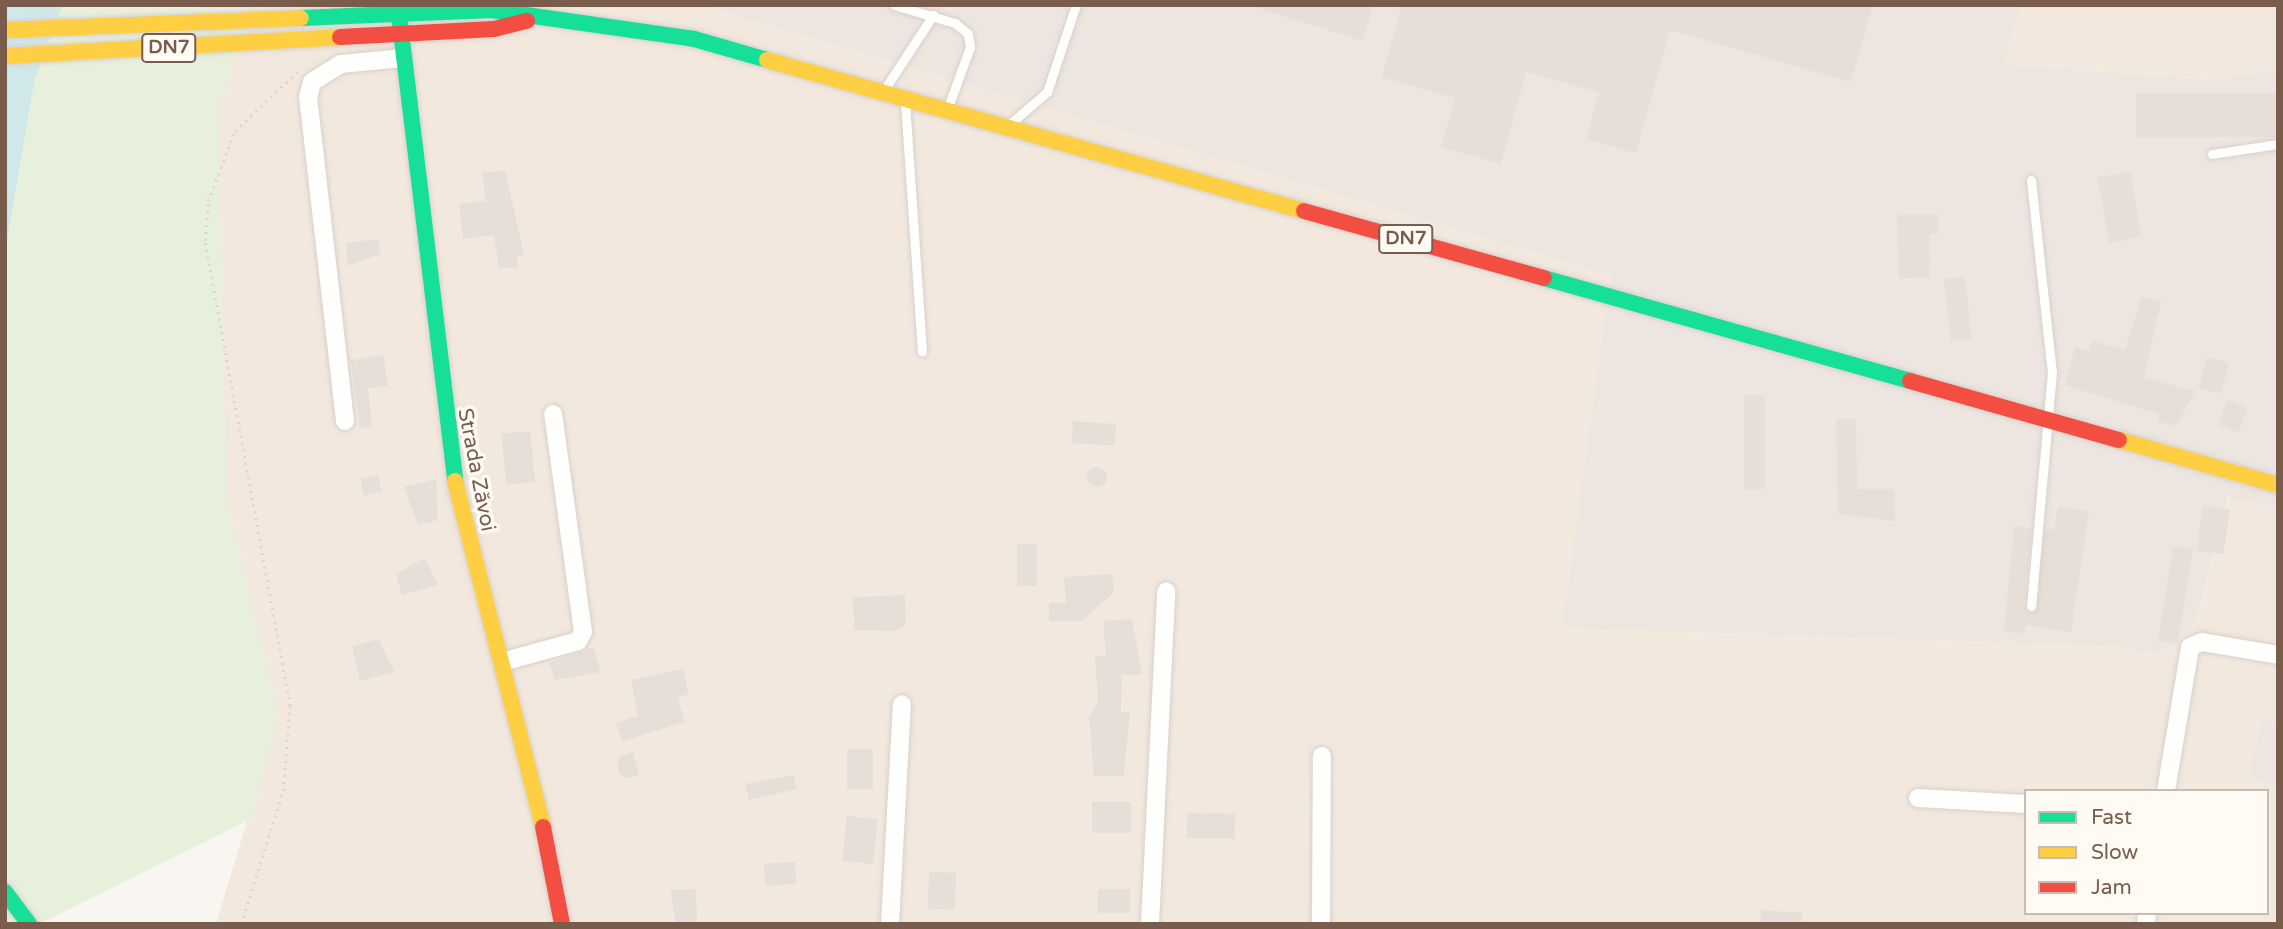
<!DOCTYPE html>
<html>
<head>
<meta charset="utf-8">
<style>
  body { margin:0 }
  #map { position:relative; width:2283px; height:929px; overflow:hidden; background:#f9f5f0; font-family:"Varela Round",sans-serif }
  div>[style] { position:absolute }
  [style*='--x'] { left:calc(var(--x)*1px); top:calc(var(--y)*1px); width:calc(var(--w)*1px); rotate:calc(var(--a)*1deg) }
  .residential>* { inset:0; background:#f2e8de }
  .industrial>* { inset:0; background:#ede5e0 }
  .green>* { inset:0; background:#e7f0db }
  .water>* { inset:0; background:#d0e8ea }
  .building>* { inset:0; background:#e6ded7; transform-origin:0 0 }
  .round { border-radius:50% }
  .path>* { height:2.5px; margin-top:-1.25px; transform-origin:0; background:repeating-linear-gradient(90deg,#dcd5d0 0 2px,transparent 0 7px) }
  .roads { filter:drop-shadow(0 0 2px #d7d1cb) drop-shadow(0 0 2px #d7d1cb) }
  .lane>* { height:9px; margin:-4.5px; padding:0 4.5px; transform-origin:4.5px; border-radius:4.5px; background:#fefefd }
  .street>* { height:18px; margin:-9px; padding:0 9px; transform-origin:9px; border-radius:9px; background:#fefefd }
  .fast>* { height:16px; margin:-8px; padding:0 8px; transform-origin:8px; border-radius:8px; background:#16e098 }
  .slow>* { height:16px; margin:-8px; padding:0 8px; transform-origin:8px; border-radius:8px; background:#ffcf43 }
  .jam>* { height:16px; margin:-8px; padding:0 8px; transform-origin:8px; border-radius:8px; background:#f24e42 }
  span { translate:-50% -50%; white-space:nowrap; text-align:center; line-height:1.15; -webkit-text-stroke:7px #fffaf3; paint-order:stroke }
  .shield-label span { padding:2px 5px; background:#fffaf3; border:2px solid; border-radius:5px; -webkit-text-stroke-width:0 }
  .shield-label { font-size:19px; color:#7a5c4d; font-weight:700 }
  .street-label { font-size:21px; color:#7a5c4d }
  .frame { position:absolute; inset:0; border:7px solid #7a5c4d; pointer-events:none }
  .legend { position:absolute; left:2024px; top:789px; width:245px; height:126px; box-sizing:border-box; background:#fffaf3; border:2px solid #cabbb1; margin:0; padding:9px 12px; list-style:none; font-size:21px; color:#7a5c4d }
  .legend li { display:flex; align-items:center; gap:14px; height:35px }
  .legend b { width:35px; border:2px solid #cabbb1 }
</style>
</head>
<body>
<div id="map">
  <div class="residential">
    <div style="clip-path:polygon(evenodd,255px 5px,712px 7px,1612px 275px,1562px 628px,2119px 646px,2160px 655px,2196px 621px,2229px 497px,2278px 508px,2278px 724px,2261px 721px,2251px 780px,2278px 785px,2278px 924px,216px 924px,278px 719px,226px 498px,218px 108px,255px 5px,2026px 791px,2267px 791px,2267px 913px,2026px 913px,2026px 791px)"></div>
    <div style="clip-path:polygon(2020px 5px,2278px 5px,2278px 68px,2219px 81px,2002px 64px)"></div>
  </div>
  <div class="industrial">
    <div style="clip-path:polygon(703px 5px,2020px 5px,2003px 64px,2219px 81px,2278px 68px,2278px 508px,2228px 497px,2196px 621px,2160px 655px,2119px 646px,1562px 628px,1611px 275px)"></div>
    <div style="clip-path:polygon(2261px 720px,2278px 724px,2278px 785px,2250px 780px)"></div>
  </div>
  <div class="green">
    <div style="clip-path:polygon(63px 5px,255px 5px,218px 108px,226px 498px,278px 719px,251px 819px,39px 924px,5px 924px,5px 253px,35px 78px)"></div>
  </div>
  <div class="water">
    <div style="clip-path:polygon(5px 5px,63px 5px,35px 78px,5px 253px)"></div>
  </div>
  <div class="building">
    <div style="clip-path:polygon(1249px 5px,1373px 5px,1363px 41px)"></div>
    <div style="clip-path:polygon(1402px 5px,1873px 5px,1851px 82px,1670px 30px,1636px 153px,1586px 139px,1599px 92px,1526px 72px,1501px 164px,1441px 147px,1455px 98px,1382px 77px)"></div>
    <div style="left:2278px;top:93px;width:44px;height:142px;rotate:90deg"></div>
    <div style="clip-path:polygon(505px 170px,524px 255px,517px 256px,518px 267px,499px 269px,494px 235px,463px 239px,459px 204px,486px 201px,482px 173px)"></div>
    <div style="left:2130px;top:172px;width:66px;height:33px;rotate:80deg"></div>
    <div style="clip-path:polygon(1938px 214px,1938px 234px,1929px 234px,1930px 277px,1899px 278px,1897px 215px)"></div>
    <div style="clip-path:polygon(379px 239px,380px 254px,348px 266px,346px 243px)"></div>
    <div style="left:1965px;top:277px;width:62px;height:21px;rotate:84deg"></div>
    <div style="clip-path:polygon(2142px 297px,2161px 301px,2144px 378px,2195px 391px,2176px 426px,2157px 421px,2159px 414px,2065px 385px,2075px 347px,2089px 351px,2092px 341px,2125px 350px)"></div>
    <div style="clip-path:polygon(383px 355px,388px 386px,368px 388px,372px 426px,360px 428px,351px 360px)"></div>
    <div style="left:2207px;top:357px;width:23px;height:32px;rotate:15deg"></div>
    <div style="left:1744px;top:395px;width:21px;height:94px"></div>
    <div style="left:2227px;top:400px;width:22px;height:26px;rotate:21deg"></div>
    <div style="clip-path:polygon(1836px 419px,1856px 419px,1857px 489px,1894px 489px,1895px 521px,1838px 514px)"></div>
    <div style="left:1073px;top:421px;width:43px;height:22px;rotate:4deg"></div>
    <div style="left:530px;top:431px;width:51px;height:29px;rotate:84deg"></div>
    <div class="round" style="left:1087px;top:467px;width:20px;height:20px"></div>
    <div style="left:378px;top:475px;width:17px;height:18px;rotate:77deg"></div>
    <div style="clip-path:polygon(436px 479px,438px 520px,418px 525px,404px 487px)"></div>
    <div style="left:2203px;top:506px;width:27px;height:45px;rotate:8deg"></div>
    <div style="clip-path:polygon(2058px 507px,2089px 511px,2071px 632px,2025px 625px,2025px 633px,2004px 632px,2014px 526px,2031px 528px,2024px 606px,2033px 613px,2045px 529px,2054px 530px)"></div>
    <div style="left:1017px;top:544px;width:20px;height:42px"></div>
    <div style="left:2173px;top:546px;width:20px;height:96px;rotate:9deg"></div>
    <div style="clip-path:polygon(425px 558px,438px 585px,402px 595px,396px 574px)"></div>
    <div style="clip-path:polygon(1112px 574px,1114px 592px,1082px 621px,1049px 621px,1049px 603px,1066px 603px,1064px 577px)"></div>
    <div style="clip-path:polygon(905px 595px,906px 625px,896px 631px,854px 630px,853px 597px)"></div>
    <div style="clip-path:polygon(1132px 619px,1142px 674px,1122px 675px,1121px 712px,1130px 712px,1124px 776px,1094px 776px,1089px 717px,1098px 701px,1095px 656px,1106px 656px,1103px 621px)"></div>
    <div style="clip-path:polygon(379px 639px,394px 672px,360px 681px,352px 646px)"></div>
    <div style="clip-path:polygon(593px 648px,601px 672px,555px 680px,549px 663px)"></div>
    <div style="clip-path:polygon(683px 669px,689px 694px,678px 697px,685px 722px,622px 741px,616px 723px,638px 716px,631px 680px)"></div>
    <div style="left:847px;top:749px;width:26px;height:40px"></div>
    <div style="clip-path:polygon(633px 752px,639px 775px,626px 778px,618px 772px,619px 756px)"></div>
    <div style="clip-path:polygon(794px 775px,796px 789px,749px 800px,745px 784px)"></div>
    <div style="left:1131px;top:802px;width:31px;height:39px;rotate:90deg"></div>
    <div style="left:1187px;top:813px;width:48px;height:25px;rotate:1deg"></div>
    <div style="left:847px;top:816px;width:31px;height:45px;rotate:6deg"></div>
    <div style="left:795px;top:862px;width:22px;height:31px;rotate:87deg"></div>
    <div style="left:929px;top:872px;width:27px;height:37px;rotate:2deg"></div>
    <div style="clip-path:polygon(696px 889px,697px 924px,676px 924px,670px 890px)"></div>
    <div style="left:1098px;top:889px;width:32px;height:24px"></div>
    <div style="clip-path:polygon(1761px 910px,1802px 913px,1801px 924px,1760px 924px)"></div>
  </div>
  <div class="path">
    <div style="--x:241;--y:924;--w:139;--a:-72.5"></div>
    <div style="--x:283;--y:791;--w:85;--a:-85.3"></div>
    <div style="--x:290;--y:706;--w:473;--a:-100.4"></div>
    <div style="--x:205;--y:241;--w:40;--a:-85.7"></div>
    <div style="--x:208;--y:201;--w:75;--a:-68.9"></div>
    <div style="--x:235;--y:131;--w:90;--a:-43.6"></div>
  </div>
  <div class="roads">
    <div class="lane">
      <div style="--x:894;--y:5;--w:64;--a:16.4"></div>
      <div style="--x:955;--y:23;--w:17;--a:40"></div>
      <div style="--x:968;--y:34;--w:13;--a:81"></div>
      <div style="--x:970;--y:47;--w:64;--a:110.1"></div>
      <div style="--x:884;--y:90;--w:90;--a:-56.8"></div>
      <div style="--x:905;--y:102;--w:250;--a:86.1"></div>
      <div style="--x:1011;--y:123;--w:48;--a:-40.7"></div>
      <div style="--x:1047;--y:92;--w:92;--a:-71.6"></div>
      <div style="--x:2212;--y:154;--w:67;--a:-8.6"></div>
      <div style="--x:2031;--y:180;--w:193;--a:83.8"></div>
      <div style="--x:2052;--y:372;--w:235;--a:95.1"></div>
    </div>
    <div class="street">
      <div style="--x:345;--y:421;--w:325;--a:-96.5"></div>
      <div style="--x:308;--y:98;--w:16;--a:-76"></div>
      <div style="--x:312;--y:82;--w:34;--a:-32"></div>
      <div style="--x:341;--y:64;--w:61;--a:-5.6"></div>
      <div style="--x:502;--y:662;--w:79;--a:-15.4"></div>
      <div style="--x:578;--y:641;--w:10;--a:-61"></div>
      <div style="--x:583;--y:632;--w:220;--a:-97.8"></div>
      <div style="--x:2166;--y:791;--w:146;--a:-80.5"></div>
      <div style="--x:2190;--y:647;--w:13;--a:-23"></div>
      <div style="--x:2202;--y:642;--w:77;--a:9.7"></div>
      <div style="--x:1918;--y:798;--w:108;--a:3.2"></div>
      <div style="--x:890;--y:924;--w:220;--a:-86.9"></div>
      <div style="--x:1150;--y:924;--w:333;--a:-87.2"></div>
      <div style="--x:1321;--y:924;--w:168;--a:-89.7"></div>
      <div style="--x:2146;--y:924;--w:11;--a:-85"></div>
    </div>
    <div class="fast">
      <div style="--x:399;--y:15;--w:469;--a:83.1"></div>
      <div style="--x:301;--y:18;--w:190;--a:-2.4"></div>
      <div style="--x:491;--y:10;--w:205;--a:8.1"></div>
      <div style="--x:694;--y:39;--w:76;--a:16"></div>
      <div style="--x:1544;--y:278;--w:380;--a:15.7"></div>
      <div style="--x:5;--y:892;--w:40;--a:53"></div>
    </div>
    <div class="slow">
      <div style="--x:5;--y:30;--w:296;--a:-2.3"></div>
      <div style="--x:5;--y:56;--w:336;--a:-3.2"></div>
      <div style="--x:767;--y:60;--w:558;--a:15.71"></div>
      <div style="--x:2119;--y:440;--w:165;--a:15.8"></div>
      <div style="--x:455;--y:481;--w:357;--a:75.7"></div>
    </div>
    <div class="jam">
      <div style="--x:340;--y:37;--w:154;--a:-3"></div>
      <div style="--x:494;--y:29;--w:34;--a:-14"></div>
      <div style="--x:1304;--y:211;--w:249;--a:15.6"></div>
      <div style="--x:1910;--y:381;--w:217;--a:15.8"></div>
      <div style="--x:543;--y:827;--w:99;--a:78.9"></div>
    </div>
  </div>
  <div class="shield-label">
    <span style="left:169px;top:48px">DN7</span>
    <span style="left:1406px;top:239px">DN7</span>
  </div>
  <div class="street-label">
    <span style="left:476px;top:470px;rotate:79deg">Strada Zăvoi</span>
  </div>
  <div class="frame"></div>
  <ul class="legend">
  <li><b style="height:9px;background:#16e098"></b>Fast</li>
  <li><b style="height:9px;background:#ffcf43"></b>Slow</li>
  <li><b style="height:9px;background:#f24e42"></b>Jam</li>
  </ul>
</div>
</body>
</html>
